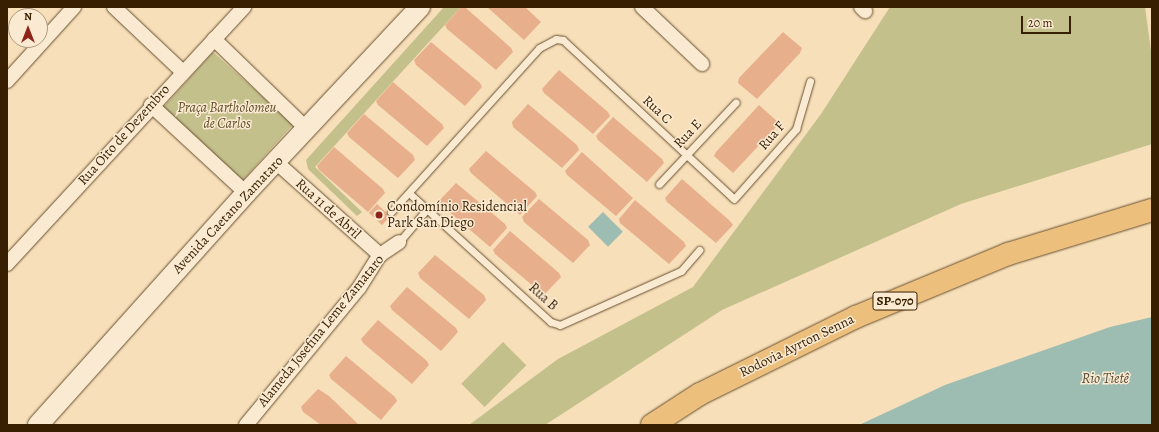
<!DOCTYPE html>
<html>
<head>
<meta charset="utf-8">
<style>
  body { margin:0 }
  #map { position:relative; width:1159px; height:432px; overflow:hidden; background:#f7dfb9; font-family:Alegreya,serif }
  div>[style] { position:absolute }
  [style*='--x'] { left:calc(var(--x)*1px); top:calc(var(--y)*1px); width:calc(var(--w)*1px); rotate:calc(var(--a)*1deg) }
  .green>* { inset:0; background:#c3c08b; transform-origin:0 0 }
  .water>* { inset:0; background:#9dbcb2; transform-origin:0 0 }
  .building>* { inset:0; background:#e8af8c; transform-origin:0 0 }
  .roads { filter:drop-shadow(0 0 1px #684f2f) drop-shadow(0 0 1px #684f2f) }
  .service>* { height:7px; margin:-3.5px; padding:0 3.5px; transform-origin:3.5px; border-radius:3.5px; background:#faead2 }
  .minor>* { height:14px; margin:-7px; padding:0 7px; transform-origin:7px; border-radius:7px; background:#faead2 }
  .secondary>* { height:20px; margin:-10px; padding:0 10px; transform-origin:10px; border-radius:10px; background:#faead2 }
  .motorway>* { height:22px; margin:-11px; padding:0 11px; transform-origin:11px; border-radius:11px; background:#ecc07c }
  .dots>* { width:11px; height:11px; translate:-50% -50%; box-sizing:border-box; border:2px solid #faead2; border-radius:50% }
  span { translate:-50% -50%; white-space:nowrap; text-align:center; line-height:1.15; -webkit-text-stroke:3px #faead2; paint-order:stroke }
  .shield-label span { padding:1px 3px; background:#faead2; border:1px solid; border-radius:3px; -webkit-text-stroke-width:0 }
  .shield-label { font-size:13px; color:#381f01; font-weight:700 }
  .park-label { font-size:14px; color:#624f2a; font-style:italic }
  .street-label { font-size:14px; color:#381f01 }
  .poi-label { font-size:14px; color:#381f01 }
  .left { translate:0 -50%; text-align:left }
  .water-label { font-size:15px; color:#564e36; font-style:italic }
  .frame { position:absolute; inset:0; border:8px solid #381f01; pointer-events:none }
  .north { position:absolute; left:8px; top:8px; width:40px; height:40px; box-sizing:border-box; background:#faead2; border:1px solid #ac997e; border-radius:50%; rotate:0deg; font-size:11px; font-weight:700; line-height:16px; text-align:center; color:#381f01 }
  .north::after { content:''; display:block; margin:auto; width:14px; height:18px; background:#8f2418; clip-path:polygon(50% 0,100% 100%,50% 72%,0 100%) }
  .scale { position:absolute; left:1021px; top:16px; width:50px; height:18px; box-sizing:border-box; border:2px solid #381f01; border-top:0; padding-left:5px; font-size:12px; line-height:14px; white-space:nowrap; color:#381f01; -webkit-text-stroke:3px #faead2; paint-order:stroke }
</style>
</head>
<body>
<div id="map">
  <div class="green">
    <div style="clip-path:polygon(444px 7px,461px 7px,315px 167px,362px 212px,357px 216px,308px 169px,306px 160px)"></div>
    <div style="clip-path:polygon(890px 7px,1145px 7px,1152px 58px,1152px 144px,961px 204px,722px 310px,545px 425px,469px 425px,558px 359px,693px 287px,821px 114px)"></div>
    <div style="left:213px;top:52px;width:108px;height:76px;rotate:42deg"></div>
    <div style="left:503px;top:342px;width:33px;height:59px;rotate:45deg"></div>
  </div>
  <div class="water">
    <div style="left:603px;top:212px;width:28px;height:21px;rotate:45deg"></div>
    <div style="clip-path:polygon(1152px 317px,1152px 425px,859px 425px,945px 385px,1110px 327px)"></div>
  </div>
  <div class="building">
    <div style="clip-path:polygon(461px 7px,466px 8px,511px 48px,513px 52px,496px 70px,447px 29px,445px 25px)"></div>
    <div style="clip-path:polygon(487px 7px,525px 7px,541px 22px,524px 40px)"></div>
    <div style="clip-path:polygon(783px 32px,802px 48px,800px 53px,757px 99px,738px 83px,739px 78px)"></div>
    <div style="clip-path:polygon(431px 42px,480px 83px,482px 87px,465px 106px,416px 65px,414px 60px)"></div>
    <div style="clip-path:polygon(559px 70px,608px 112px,610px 116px,593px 134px,544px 93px,542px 89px)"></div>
    <div style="clip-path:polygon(393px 82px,442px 124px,444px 128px,427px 146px,378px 105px,376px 101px)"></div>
    <div style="clip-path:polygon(528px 104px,577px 145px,579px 150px,562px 168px,513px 127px,512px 122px)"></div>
    <div style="clip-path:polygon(759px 105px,778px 122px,777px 126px,733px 173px,714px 156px,716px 152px)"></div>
    <div style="clip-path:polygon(364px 114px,413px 155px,415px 160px,398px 178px,349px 137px,347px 133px)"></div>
    <div style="clip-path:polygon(613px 117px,662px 159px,664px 163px,647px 182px,598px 140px,596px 136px)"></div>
    <div style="clip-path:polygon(334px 147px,383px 189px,385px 193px,368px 212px,319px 170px,317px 166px)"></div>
    <div style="clip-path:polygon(486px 151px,535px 192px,537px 196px,520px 215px,471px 173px,469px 169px)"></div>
    <div style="clip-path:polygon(582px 152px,633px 198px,616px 216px,567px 175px,565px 171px)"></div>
    <div style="clip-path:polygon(682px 179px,730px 221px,733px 225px,716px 243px,667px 202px,665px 198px)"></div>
    <div style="clip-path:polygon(456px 183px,505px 224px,507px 228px,490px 247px,441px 205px,439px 201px)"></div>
    <div style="clip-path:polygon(539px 199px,588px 240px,590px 245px,573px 263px,524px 222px,522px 217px)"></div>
    <div style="clip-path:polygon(635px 200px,684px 242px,686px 246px,669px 264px,620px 223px,619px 219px)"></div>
    <div style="left:377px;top:204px;width:18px;height:12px;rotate:43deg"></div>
    <div style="clip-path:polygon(510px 231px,559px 273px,561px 277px,544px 295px,495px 254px,493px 250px)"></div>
    <div style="clip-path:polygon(435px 255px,484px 295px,486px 300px,469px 319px,420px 278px,418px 273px)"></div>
    <div style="clip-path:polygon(407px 287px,456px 328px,458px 332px,441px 351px,392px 310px,390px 306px)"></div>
    <div style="clip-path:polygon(378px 320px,427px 361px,429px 365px,412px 384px,363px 343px,361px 339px)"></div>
    <div style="clip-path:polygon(346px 356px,395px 397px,397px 401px,381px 420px,331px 379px,329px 375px)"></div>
    <div style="clip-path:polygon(318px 389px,329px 396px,359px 425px,321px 425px,303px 412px,301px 407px)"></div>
  </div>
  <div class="roads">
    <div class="service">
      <div style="--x:659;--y:184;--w:112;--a:-46.8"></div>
      <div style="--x:409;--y:193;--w:192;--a:42.3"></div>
      <div style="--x:551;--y:322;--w:9;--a:18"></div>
      <div style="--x:560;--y:325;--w:133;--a:-24.1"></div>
      <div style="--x:681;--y:271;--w:28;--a:-49"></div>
      <div style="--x:391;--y:212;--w:221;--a:-47.9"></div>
      <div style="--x:539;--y:48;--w:19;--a:-28"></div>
      <div style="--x:556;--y:39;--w:7;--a:8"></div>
      <div style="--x:563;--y:40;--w:233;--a:42.9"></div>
      <div style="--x:734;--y:199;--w:94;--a:-48.5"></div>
      <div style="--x:796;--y:129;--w:50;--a:-73.7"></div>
      <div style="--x:399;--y:242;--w:43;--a:-49.7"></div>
    </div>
    <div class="minor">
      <div style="--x:114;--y:7;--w:93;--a:43.3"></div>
      <div style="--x:642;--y:7;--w:83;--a:43.5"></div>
      <div style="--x:861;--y:7;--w:6;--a:45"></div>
      <div style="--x:214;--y:39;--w:129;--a:44.1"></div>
      <div style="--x:7;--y:81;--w:100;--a:-47.8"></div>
      <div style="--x:151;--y:105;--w:129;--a:42.8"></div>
      <div style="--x:276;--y:162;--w:140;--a:41.8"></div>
      <div style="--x:7;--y:264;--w:350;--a:-47.3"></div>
      <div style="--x:246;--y:425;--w:178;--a:-50.5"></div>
      <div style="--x:359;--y:288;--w:39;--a:-58"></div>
      <div style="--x:380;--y:255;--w:23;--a:-34"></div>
    </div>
    <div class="secondary">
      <div style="--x:38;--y:425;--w:312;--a:-48.1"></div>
      <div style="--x:246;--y:193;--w:255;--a:-46.9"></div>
    </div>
    <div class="motorway">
      <div style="--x:652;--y:425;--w:57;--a:-32.9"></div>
      <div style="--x:700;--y:394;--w:174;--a:-26.3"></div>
      <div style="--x:856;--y:317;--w:165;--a:-22.5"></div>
      <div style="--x:1008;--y:254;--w:151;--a:-17"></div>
    </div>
  </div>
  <div class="dots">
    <div style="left:379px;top:215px;background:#8f2418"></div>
  </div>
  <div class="shield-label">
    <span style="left:895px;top:301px">SP-070</span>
  </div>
  <div class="park-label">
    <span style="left:227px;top:116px">Praça Bartholomeu<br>de Carlos</span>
  </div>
  <div class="street-label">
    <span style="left:657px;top:110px;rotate:43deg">Rua C</span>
    <span style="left:688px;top:134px;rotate:-47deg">Rua E</span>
    <span style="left:124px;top:135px;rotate:-48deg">Rua Oito de Dezembro</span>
    <span style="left:772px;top:136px;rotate:-49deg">Rua F</span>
    <span style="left:328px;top:209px;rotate:42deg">Rua 11 de Abril</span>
    <span style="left:228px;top:215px;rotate:-47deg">Avenida Caetano Zamataro</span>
    <span style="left:543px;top:297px;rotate:42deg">Rua B</span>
    <span style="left:321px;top:331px;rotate:-51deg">Alameda Josefina Leme Zamataro</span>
    <span style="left:797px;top:346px;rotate:-26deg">Rodovia Ayrton Senna</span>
  </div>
  <div class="poi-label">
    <span class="left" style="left:387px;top:215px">Condomínio Residencial<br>Park San Diego</span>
  </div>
  <div class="water-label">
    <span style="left:1105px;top:379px">Rio Tietê</span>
  </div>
  <div class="frame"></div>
  <div class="north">N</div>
  <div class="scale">20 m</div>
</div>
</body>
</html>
